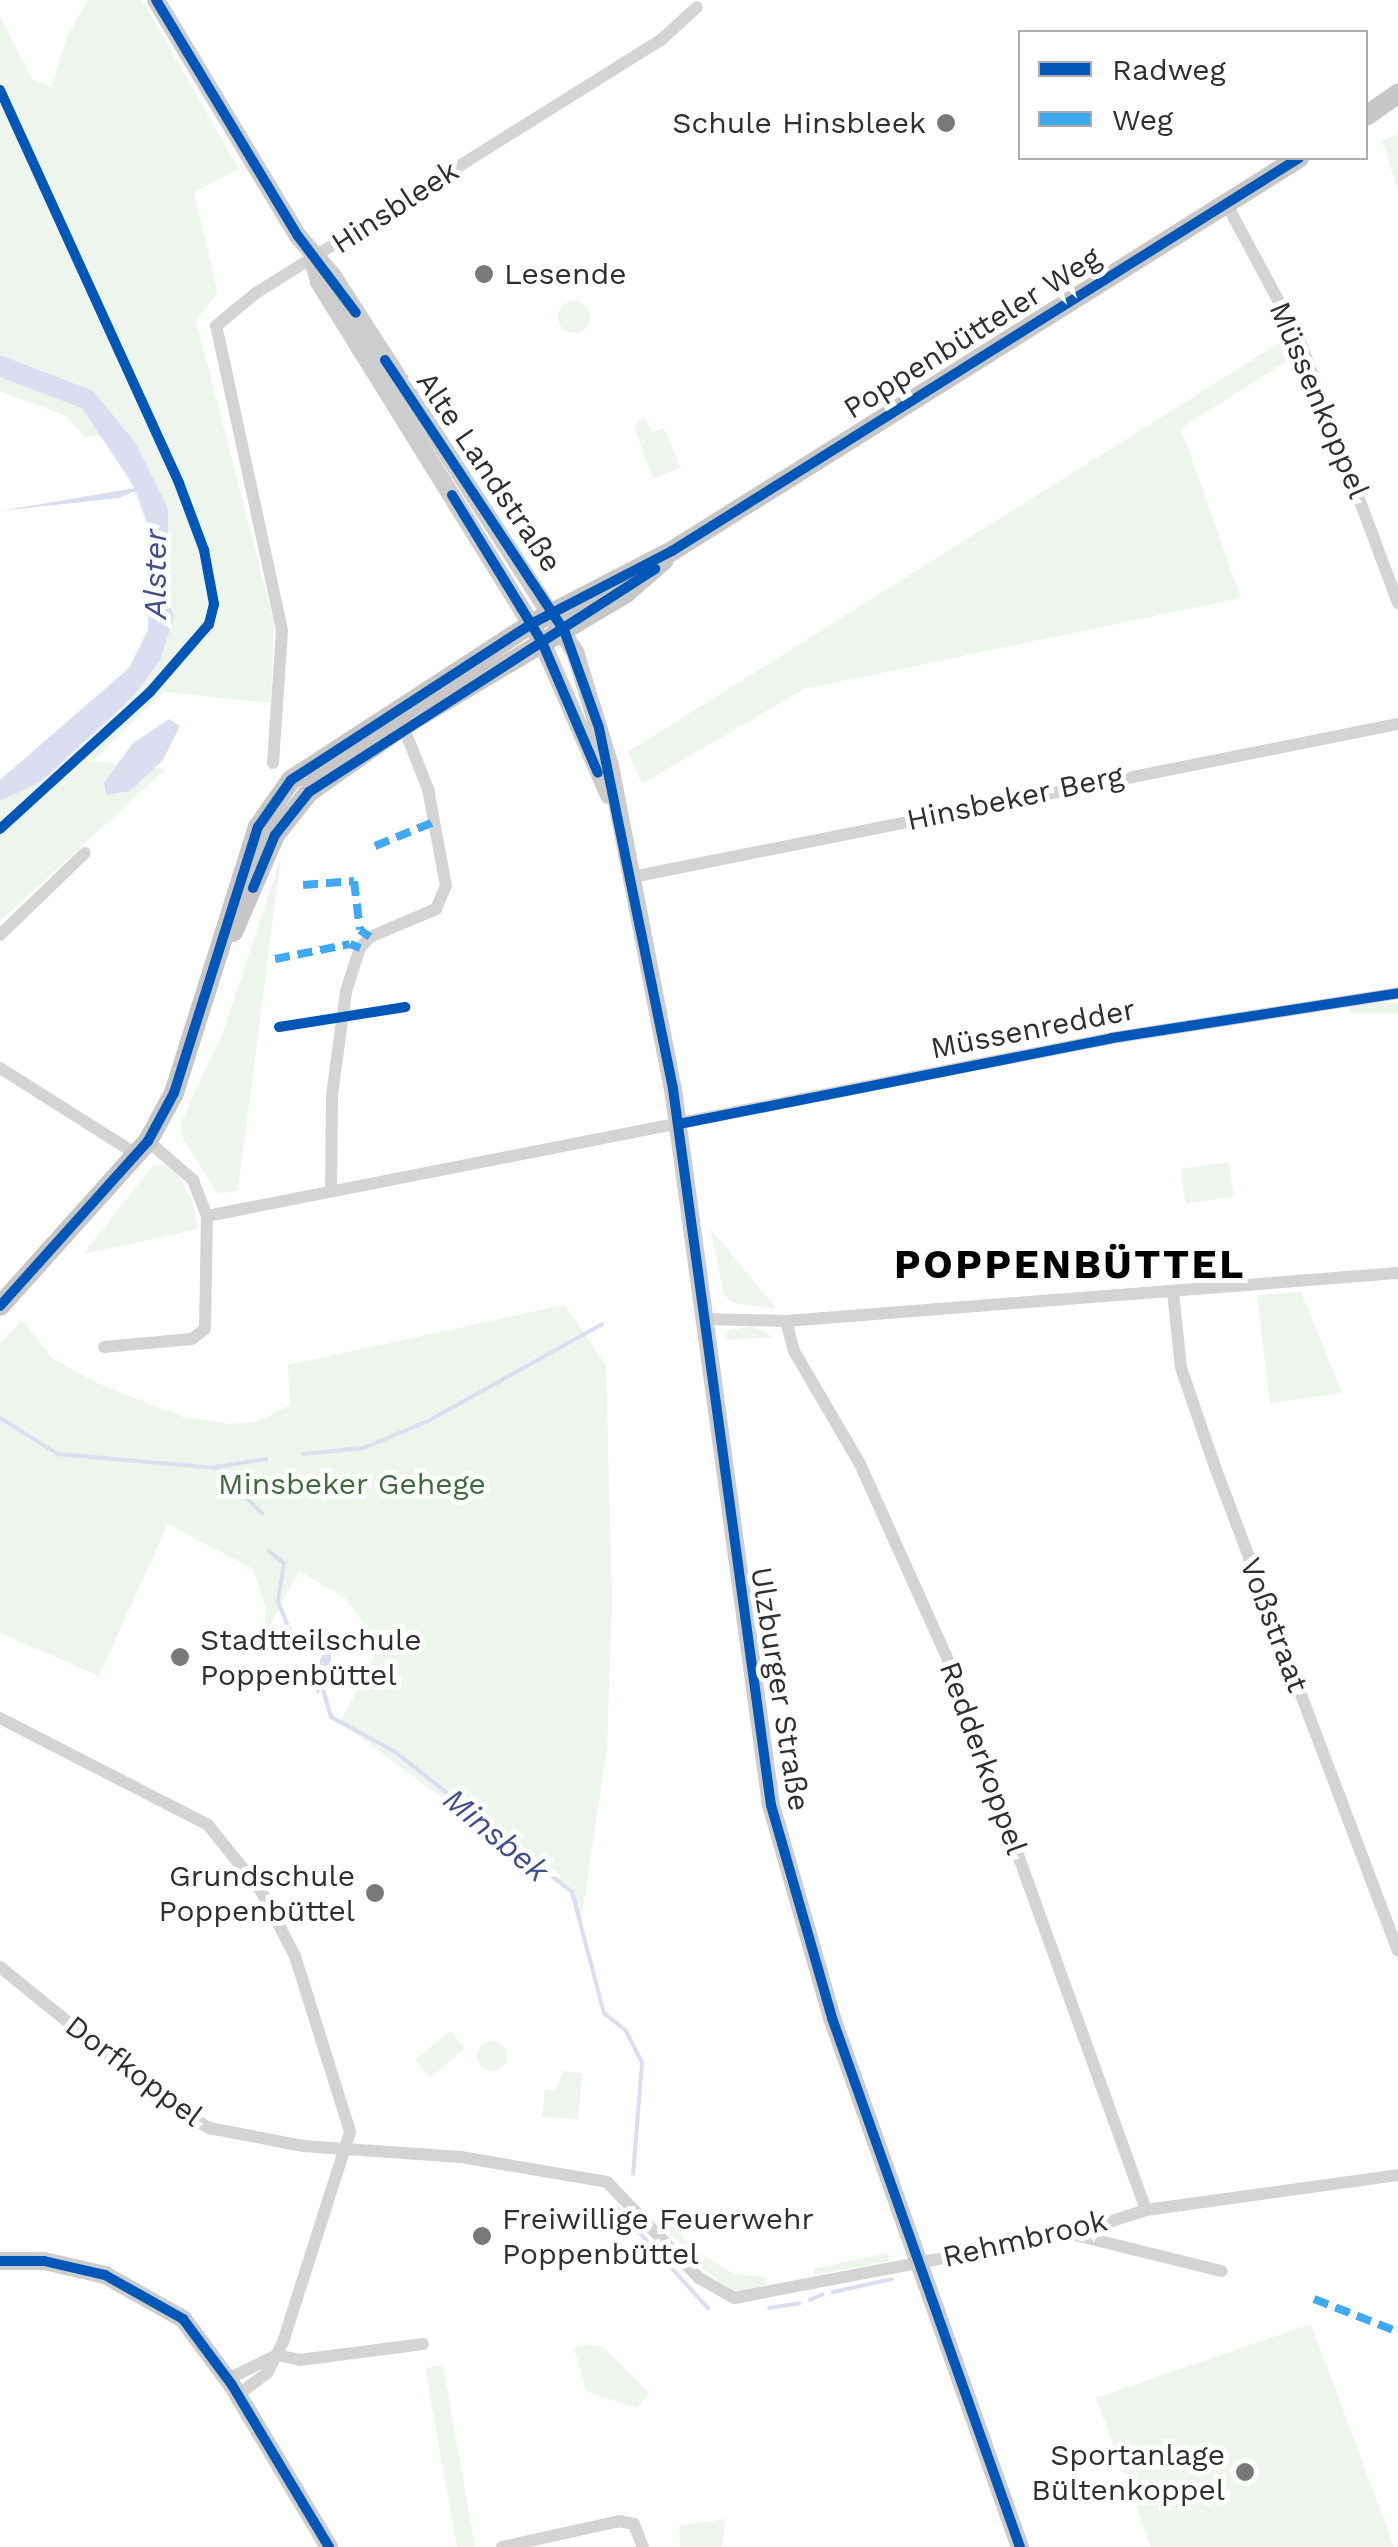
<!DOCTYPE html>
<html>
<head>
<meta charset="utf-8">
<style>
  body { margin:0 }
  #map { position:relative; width:1398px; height:2547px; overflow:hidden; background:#fff; font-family:"Work Sans",sans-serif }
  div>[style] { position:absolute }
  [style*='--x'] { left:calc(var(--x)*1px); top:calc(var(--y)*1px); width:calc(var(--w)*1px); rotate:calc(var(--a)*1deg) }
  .green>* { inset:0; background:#edf5ed; transform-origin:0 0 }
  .round { border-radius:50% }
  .water>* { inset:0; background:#dbdef1 }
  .stream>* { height:4px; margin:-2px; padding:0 2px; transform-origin:2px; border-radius:2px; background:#dbdef1 }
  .street>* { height:12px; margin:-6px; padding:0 6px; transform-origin:6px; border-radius:6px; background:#d4d4d4 }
  .secondary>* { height:18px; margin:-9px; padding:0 9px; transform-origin:9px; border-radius:9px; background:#cdcdcd }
  .primary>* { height:20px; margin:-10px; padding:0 10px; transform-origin:10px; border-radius:10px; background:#c7c7c7 }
  .quiet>* { height:8px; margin-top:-4px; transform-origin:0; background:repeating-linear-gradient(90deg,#3fa9f5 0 15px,transparent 0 23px) }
  .cycleway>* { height:10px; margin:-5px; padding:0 5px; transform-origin:5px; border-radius:5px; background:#0057b8 }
  .dots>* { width:28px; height:28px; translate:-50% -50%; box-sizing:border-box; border:5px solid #fff; border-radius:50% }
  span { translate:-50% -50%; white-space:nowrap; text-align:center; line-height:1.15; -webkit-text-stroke:10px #fff; paint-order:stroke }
  .poi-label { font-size:30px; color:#2f2f2f }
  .right { translate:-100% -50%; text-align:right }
  .left { translate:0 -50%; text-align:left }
  .street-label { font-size:30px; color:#2f2f2f }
  .park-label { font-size:30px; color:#3f693e }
  .water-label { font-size:32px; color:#404d8e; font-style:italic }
  .district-label { font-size:40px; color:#000; font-weight:700; letter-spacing:2.5px }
  .legend { position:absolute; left:1018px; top:30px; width:350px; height:130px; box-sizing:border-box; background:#fff; border:2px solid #acacac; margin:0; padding:12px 18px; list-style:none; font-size:30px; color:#2f2f2f }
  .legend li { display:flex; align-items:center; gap:20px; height:50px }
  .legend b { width:50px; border:2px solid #acacac }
</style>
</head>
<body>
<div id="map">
  <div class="green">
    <div style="clip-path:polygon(88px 0,142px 0,239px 169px,194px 192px,218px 293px,196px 320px,274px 622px,271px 703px,164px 692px,92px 761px,166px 769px,0 921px,0 780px,107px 691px,129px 668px,148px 630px,148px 526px,123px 464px,105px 434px,85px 437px,66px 416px,0 391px,0 17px,33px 80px,51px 87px,68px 34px)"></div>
    <div style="clip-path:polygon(1398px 134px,1398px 191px,1382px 141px)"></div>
    <div class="round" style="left:558px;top:301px;width:32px;height:32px"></div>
    <div style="clip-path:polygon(1287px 338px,1295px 356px,1181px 428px,1241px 598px,804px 689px,642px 784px,628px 752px)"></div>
    <div style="clip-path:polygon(644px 416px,652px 432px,664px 428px,680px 468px,653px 479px,634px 427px)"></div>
    <div style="clip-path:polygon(281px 857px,238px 1190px,218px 1194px,183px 1139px,181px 1122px,223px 1032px)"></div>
    <div style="left:1398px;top:1003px;width:10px;height:48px;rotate:90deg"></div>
    <div style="left:1229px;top:1162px;width:35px;height:49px;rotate:82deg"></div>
    <div style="clip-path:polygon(154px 1165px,172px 1165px,192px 1200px,198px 1229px,83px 1254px)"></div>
    <div style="clip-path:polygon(710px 1228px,777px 1309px,733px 1303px,724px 1295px)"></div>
    <div style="clip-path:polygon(1301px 1292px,1342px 1393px,1270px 1403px,1257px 1295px)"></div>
    <div style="clip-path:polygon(565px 1305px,606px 1365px,612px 1601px,607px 1748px,581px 1922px,572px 1894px,340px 1722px,380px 1646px,345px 1598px,299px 1571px,263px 1638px,266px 1609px,253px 1569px,168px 1524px,99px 1676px,0 1633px,0 1344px,22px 1320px,52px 1358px,97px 1383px,183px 1417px,229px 1424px,257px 1422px,290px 1405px,288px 1365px)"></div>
    <div style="clip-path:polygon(752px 1326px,773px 1337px,725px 1340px,726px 1331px)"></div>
    <div style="left:450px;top:2031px;width:23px;height:45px;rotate:50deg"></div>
    <div class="round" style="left:477px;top:2041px;width:30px;height:30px"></div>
    <div style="clip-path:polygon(563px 2071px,582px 2073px,578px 2119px,542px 2117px,545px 2089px,556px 2090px)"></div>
    <div style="clip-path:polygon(663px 2214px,687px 2242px,686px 2248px,656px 2223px)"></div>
    <div style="clip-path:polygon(695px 2250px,734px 2274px,765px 2277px,767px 2285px,734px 2292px,689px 2259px)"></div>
    <div style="clip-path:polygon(887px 2253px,889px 2261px,814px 2275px,813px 2269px)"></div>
    <div style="clip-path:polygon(1311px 2324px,1394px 2547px,1151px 2547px,1096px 2398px)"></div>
    <div style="clip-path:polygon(590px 2344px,604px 2348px,649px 2393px,637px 2408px,586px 2391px,574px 2348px)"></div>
    <div style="left:443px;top:2365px;width:185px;height:18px;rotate:80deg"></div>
    <div style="clip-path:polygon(725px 2519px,722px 2547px,680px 2547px,679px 2526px)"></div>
  </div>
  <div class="water">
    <div style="clip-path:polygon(0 355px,93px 391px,135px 442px,168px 509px,167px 594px,174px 617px,160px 660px,134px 696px,40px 782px,0 801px,0 780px,129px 668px,148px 630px,149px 571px,148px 526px,136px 491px,119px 498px,0 511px,135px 488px,82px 408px,0 377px)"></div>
    <div style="clip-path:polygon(169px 719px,180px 726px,163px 760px,130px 791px,106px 795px,104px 783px,133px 743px)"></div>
    <div style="clip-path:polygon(331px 1640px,331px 1665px,318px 1694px,308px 1679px)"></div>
  </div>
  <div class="stream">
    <div style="--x:0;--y:1418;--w:68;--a:31.8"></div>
    <div style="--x:58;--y:1454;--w:158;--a:5.1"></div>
    <div style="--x:215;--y:1468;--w:66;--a:43.8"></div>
    <div style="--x:303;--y:1454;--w:61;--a:-5.6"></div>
    <div style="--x:364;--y:1448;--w:69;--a:-22.9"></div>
    <div style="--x:428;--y:1421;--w:199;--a:-29.1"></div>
    <div style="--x:216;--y:1467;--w:51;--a:-9.1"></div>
    <div style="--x:269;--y:1551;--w:19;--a:39"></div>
    <div style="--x:284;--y:1563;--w:39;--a:99"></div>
    <div style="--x:278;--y:1602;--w:54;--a:67.2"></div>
    <div style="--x:323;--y:1689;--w:29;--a:74"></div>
    <div style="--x:331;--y:1717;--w:72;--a:28.4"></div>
    <div style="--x:394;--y:1751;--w:227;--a:38.4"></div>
    <div style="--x:572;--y:1892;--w:125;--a:75.2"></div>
    <div style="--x:604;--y:2013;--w:28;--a:39"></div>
    <div style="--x:626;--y:2031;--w:36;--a:63"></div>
    <div style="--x:642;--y:2063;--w:111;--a:94.6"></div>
    <div style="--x:616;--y:2207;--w:137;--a:47.7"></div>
    <div style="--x:833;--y:2292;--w:60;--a:-12.4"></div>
    <div style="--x:810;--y:2300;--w:14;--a:-25"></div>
    <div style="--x:769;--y:2308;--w:31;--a:-9"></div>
  </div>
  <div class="street">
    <div style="--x:1226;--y:203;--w:157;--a:61.8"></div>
    <div style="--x:1300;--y:341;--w:280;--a:69.5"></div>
    <div style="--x:273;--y:763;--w:133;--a:-86.1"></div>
    <div style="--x:282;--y:630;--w:311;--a:-102.2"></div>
    <div style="--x:216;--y:326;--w:52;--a:-39.5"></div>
    <div style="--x:256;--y:293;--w:479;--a:-32"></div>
    <div style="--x:662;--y:39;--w:47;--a:-42.4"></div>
    <div style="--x:632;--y:877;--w:781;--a:-11.3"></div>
    <div style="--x:0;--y:935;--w:118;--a:-44"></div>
    <div style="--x:0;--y:1068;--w:165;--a:32.3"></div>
    <div style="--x:148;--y:1141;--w:60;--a:40.9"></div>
    <div style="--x:193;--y:1180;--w:39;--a:69"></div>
    <div style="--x:331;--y:1191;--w:96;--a:-89.4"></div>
    <div style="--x:332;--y:1095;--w:105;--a:-82.3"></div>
    <div style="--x:346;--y:991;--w:45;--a:-72"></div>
    <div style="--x:360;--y:948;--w:15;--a:-48"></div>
    <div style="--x:370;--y:937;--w:72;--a:-23"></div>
    <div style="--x:436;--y:909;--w:25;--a:-67"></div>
    <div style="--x:446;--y:886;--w:99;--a:-100.5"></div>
    <div style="--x:428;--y:789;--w:68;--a:-111.6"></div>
    <div style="--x:1173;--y:1292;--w:76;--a:84"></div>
    <div style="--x:1181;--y:1368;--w:105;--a:71"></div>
    <div style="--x:1215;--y:1467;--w:517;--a:69.29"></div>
    <div style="--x:706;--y:1319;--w:80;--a:1.4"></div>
    <div style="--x:786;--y:1321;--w:614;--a:-4.48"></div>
    <div style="--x:786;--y:1321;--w:31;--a:75"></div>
    <div style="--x:794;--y:1351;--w:131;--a:59.7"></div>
    <div style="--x:860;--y:1464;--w:209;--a:65.8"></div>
    <div style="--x:946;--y:1655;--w:590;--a:70.18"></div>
    <div style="--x:104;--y:1347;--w:88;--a:-5.2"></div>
    <div style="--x:192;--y:1339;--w:16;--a:-38"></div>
    <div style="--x:205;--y:1329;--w:113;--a:-89"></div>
    <div style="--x:207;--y:1216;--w:922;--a:-11.13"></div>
    <div style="--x:1112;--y:1038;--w:290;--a:-8.9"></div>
    <div style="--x:0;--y:1718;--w:234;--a:27.2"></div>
    <div style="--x:208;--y:1825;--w:85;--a:51.2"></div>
    <div style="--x:261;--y:1891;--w:73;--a:62.4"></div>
    <div style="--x:295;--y:1956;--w:184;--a:72.6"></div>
    <div style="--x:350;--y:2132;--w:220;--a:107.7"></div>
    <div style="--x:283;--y:2342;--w:35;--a:117"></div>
    <div style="--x:267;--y:2373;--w:36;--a:143"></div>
    <div style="--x:0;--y:1967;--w:218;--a:39"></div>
    <div style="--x:169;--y:2104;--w:47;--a:31"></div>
    <div style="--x:209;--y:2128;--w:96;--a:10.8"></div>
    <div style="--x:303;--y:2146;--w:158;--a:4"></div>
    <div style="--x:461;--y:2157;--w:148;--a:9.7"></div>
    <div style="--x:607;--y:2182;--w:133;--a:46.2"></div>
    <div style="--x:699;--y:2278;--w:40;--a:29.7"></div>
    <div style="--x:734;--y:2298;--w:343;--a:-10.8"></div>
    <div style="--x:1071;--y:2234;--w:79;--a:-17.7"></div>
    <div style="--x:1146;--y:2210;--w:254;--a:-7.9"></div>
    <div style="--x:1071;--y:2234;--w:155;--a:13.8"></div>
    <div style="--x:277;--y:2355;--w:24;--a:12"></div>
    <div style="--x:300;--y:2360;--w:124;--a:-7.4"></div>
    <div style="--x:228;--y:2379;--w:55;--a:-26.1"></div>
    <div style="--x:502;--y:2547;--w:120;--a:-12.5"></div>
    <div style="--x:619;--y:2521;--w:15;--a:11"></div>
    <div style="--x:634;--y:2524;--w:25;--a:69"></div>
  </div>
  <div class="secondary">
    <div style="--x:156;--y:0;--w:275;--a:59"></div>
    <div style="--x:298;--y:236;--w:52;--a:48.9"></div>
    <div style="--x:332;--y:275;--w:449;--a:57.2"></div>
    <div style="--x:575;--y:652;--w:119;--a:72.9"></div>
    <div style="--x:610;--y:766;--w:329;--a:79"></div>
    <div style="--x:673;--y:1089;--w:723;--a:82.21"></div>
    <div style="--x:771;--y:1805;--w:222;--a:74"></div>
    <div style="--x:832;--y:2018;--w:561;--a:70.44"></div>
    <div style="--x:313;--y:259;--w:24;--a:75"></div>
    <div style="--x:319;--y:282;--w:423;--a:58.2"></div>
    <div style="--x:542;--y:642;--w:167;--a:66.4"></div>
    <div style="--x:0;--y:2261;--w:44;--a:0"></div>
    <div style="--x:44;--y:2261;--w:63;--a:12.9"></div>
    <div style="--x:105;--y:2275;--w:90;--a:29.4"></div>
    <div style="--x:183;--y:2319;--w:82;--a:53.4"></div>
    <div style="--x:232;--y:2385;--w:189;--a:59.1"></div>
  </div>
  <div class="primary">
    <div style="--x:1366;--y:116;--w:39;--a:-35"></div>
    <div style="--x:233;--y:932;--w:106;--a:-66.6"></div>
    <div style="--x:275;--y:835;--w:55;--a:-51.7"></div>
    <div style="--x:309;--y:792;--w:115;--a:-35.1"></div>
    <div style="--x:403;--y:726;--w:260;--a:-30.8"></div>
    <div style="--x:626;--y:593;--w:50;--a:-41"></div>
    <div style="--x:0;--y:1306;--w:222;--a:-48.1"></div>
    <div style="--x:148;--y:1141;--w:55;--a:-61.6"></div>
    <div style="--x:174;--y:1093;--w:279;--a:-72.5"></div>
    <div style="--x:258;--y:827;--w:57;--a:-54.9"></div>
    <div style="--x:291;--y:780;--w:286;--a:-33"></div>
    <div style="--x:531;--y:624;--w:159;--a:-27.4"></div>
    <div style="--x:672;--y:551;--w:740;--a:-32.08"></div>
  </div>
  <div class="quiet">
    <div style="--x:375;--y:846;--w:66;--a:-22.3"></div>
    <div style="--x:303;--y:885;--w:51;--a:-4.5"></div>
    <div style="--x:354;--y:881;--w:49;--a:83"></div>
    <div style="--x:360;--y:930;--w:12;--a:35"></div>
    <div style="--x:275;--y:959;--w:76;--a:-11.3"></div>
    <div style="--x:350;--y:944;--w:11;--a:22"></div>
    <div style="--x:1314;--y:2299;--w:90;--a:21.4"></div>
  </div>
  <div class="cycleway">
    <div style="--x:156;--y:0;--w:275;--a:59"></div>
    <div style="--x:298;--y:236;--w:96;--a:53"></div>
    <div style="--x:0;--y:90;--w:432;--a:65.5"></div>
    <div style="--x:179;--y:483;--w:72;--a:69.5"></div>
    <div style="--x:204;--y:550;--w:55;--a:79.5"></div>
    <div style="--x:214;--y:604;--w:21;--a:104"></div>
    <div style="--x:209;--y:624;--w:90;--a:130.9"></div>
    <div style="--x:150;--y:692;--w:203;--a:137.6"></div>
    <div style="--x:385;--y:360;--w:324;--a:56.5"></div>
    <div style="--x:564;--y:630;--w:104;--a:70.3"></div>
    <div style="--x:599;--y:728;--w:369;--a:78.4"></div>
    <div style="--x:673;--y:1089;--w:723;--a:82.21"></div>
    <div style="--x:771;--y:1805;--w:222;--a:74"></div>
    <div style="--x:832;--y:2018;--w:561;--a:70.44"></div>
    <div style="--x:452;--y:495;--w:172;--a:58.5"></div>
    <div style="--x:542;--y:642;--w:142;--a:66.9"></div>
    <div style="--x:253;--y:888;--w:57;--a:-67.5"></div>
    <div style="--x:275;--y:835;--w:55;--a:-51.7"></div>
    <div style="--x:309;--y:792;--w:412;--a:-32.8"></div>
    <div style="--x:279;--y:1027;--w:128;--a:-9"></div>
    <div style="--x:679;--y:1124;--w:441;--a:-11.2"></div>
    <div style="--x:1112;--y:1038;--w:290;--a:-8.9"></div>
    <div style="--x:0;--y:1306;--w:222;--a:-48.1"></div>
    <div style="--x:148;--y:1141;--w:55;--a:-61.6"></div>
    <div style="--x:174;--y:1093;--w:279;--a:-72.5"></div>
    <div style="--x:258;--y:827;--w:57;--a:-54.9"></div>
    <div style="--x:291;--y:780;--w:286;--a:-33"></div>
    <div style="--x:531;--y:624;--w:159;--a:-27.4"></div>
    <div style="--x:672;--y:551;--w:740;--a:-32.08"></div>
    <div style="--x:0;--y:2261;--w:44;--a:0"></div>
    <div style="--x:44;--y:2261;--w:63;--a:12.9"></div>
    <div style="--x:105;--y:2275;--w:90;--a:29.4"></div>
    <div style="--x:183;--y:2319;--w:82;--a:53.4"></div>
    <div style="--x:232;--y:2385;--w:189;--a:59.1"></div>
  </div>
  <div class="dots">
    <div style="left:946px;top:123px;background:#787878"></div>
    <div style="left:484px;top:274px;background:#787878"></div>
    <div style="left:180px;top:1657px;background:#787878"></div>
    <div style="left:375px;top:1893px;background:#787878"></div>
    <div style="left:482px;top:2236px;background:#787878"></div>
    <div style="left:1245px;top:2472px;background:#787878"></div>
  </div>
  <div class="poi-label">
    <span class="right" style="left:926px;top:123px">Schule Hinsbleek</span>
    <span class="left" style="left:504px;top:274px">Lesende</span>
    <span class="left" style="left:200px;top:1657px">Stadtteilschule<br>Poppenbüttel</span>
    <span class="right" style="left:355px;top:1893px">Grundschule<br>Poppenbüttel</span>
    <span class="left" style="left:502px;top:2236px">Freiwillige Feuerwehr<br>Poppenbüttel</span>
    <span class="right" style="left:1225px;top:2472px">Sportanlage<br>Bültenkoppel</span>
  </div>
  <div class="street-label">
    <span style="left:395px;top:207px;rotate:-33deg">Hinsbleek</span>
    <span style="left:972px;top:333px;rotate:-32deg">Poppenbütteler Weg</span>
    <span style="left:1319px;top:400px;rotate:67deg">Müssenkoppel</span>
    <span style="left:489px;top:472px;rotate:56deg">Alte Landstraße</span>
    <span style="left:1015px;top:798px;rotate:-12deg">Hinsbeker Berg</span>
    <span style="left:1033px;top:1029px;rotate:-11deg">Müssenredder</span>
    <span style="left:1274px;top:1625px;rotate:69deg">Voßstraat</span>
    <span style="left:780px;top:1689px;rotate:81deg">Ulzburger Straße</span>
    <span style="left:983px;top:1758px;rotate:70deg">Redderkoppel</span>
    <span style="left:134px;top:2071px;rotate:37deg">Dorfkoppel</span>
    <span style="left:1025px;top:2239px;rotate:-13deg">Rehmbrook</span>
  </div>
  <div class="park-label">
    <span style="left:352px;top:1484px">Minsbeker Gehege</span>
  </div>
  <div class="water-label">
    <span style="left:155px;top:574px;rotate:-90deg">Alster</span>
    <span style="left:496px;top:1835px;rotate:40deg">Minsbek</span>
  </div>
  <div class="district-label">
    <span style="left:1070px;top:1265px">POPPENBÜTTEL</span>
  </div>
  <ul class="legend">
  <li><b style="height:12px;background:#0057b8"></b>Radweg</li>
  <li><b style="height:12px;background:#3fa9f5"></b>Weg</li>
  </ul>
</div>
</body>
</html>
